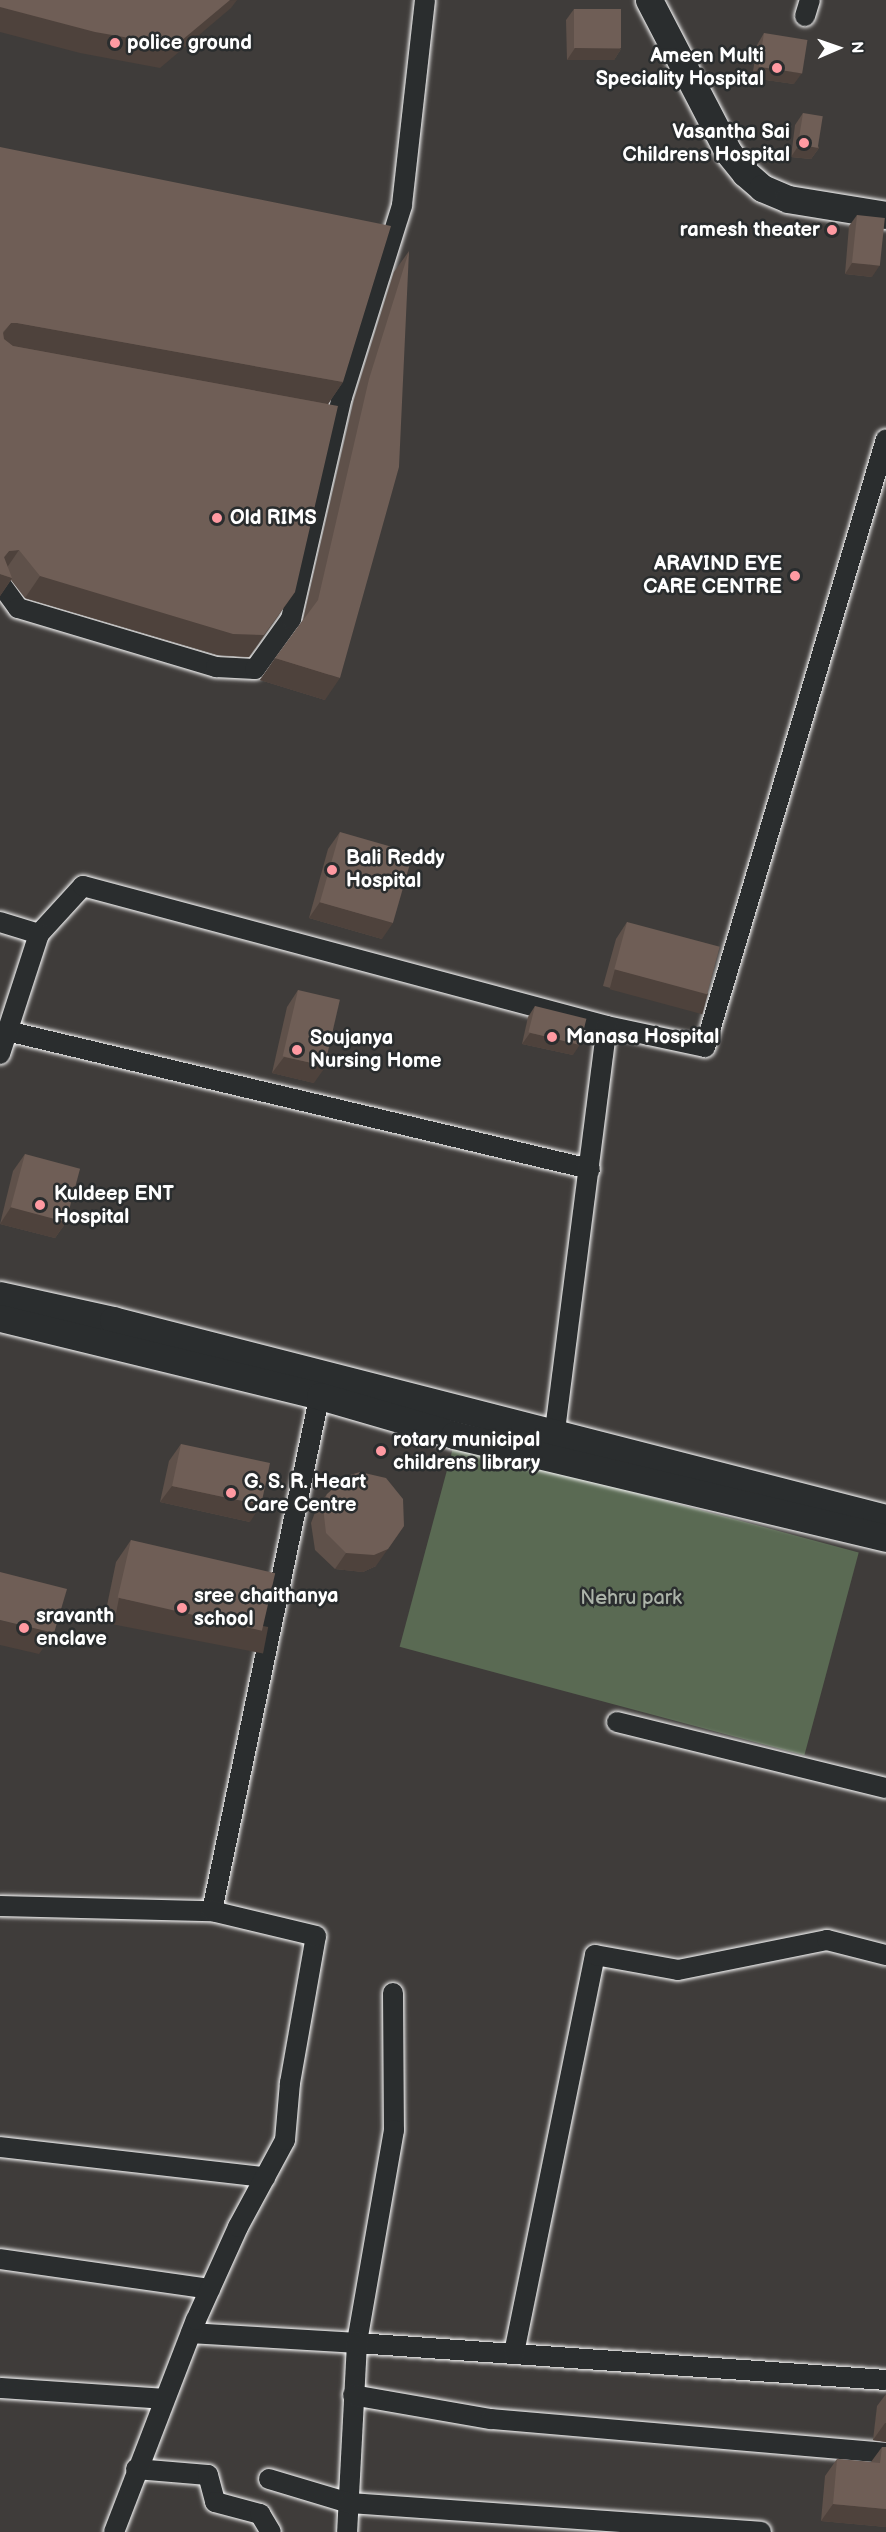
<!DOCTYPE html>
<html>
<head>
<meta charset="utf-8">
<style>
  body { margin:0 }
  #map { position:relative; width:886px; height:2532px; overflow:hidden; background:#3f3c3a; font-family:"Balsamiq Sans",sans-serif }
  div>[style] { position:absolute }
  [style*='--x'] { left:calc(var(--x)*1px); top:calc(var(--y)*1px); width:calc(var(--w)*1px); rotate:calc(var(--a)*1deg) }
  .green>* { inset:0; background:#5a6a53; transform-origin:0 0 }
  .roads { filter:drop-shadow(0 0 2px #fff) drop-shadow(0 0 2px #fff) }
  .minor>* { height:20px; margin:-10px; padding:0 10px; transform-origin:10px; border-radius:10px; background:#2a2d2e }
  .secondary>* { height:27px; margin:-13.5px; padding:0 13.5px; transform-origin:13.5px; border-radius:13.5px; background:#2a2d2e }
  .wall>* { inset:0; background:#5f514a }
  .shaded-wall>* { inset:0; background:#4e423c; transform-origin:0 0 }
  .building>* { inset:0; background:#6f5e56; transform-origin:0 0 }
  .dots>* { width:16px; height:16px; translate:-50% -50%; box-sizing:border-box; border:3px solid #2a2d2e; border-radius:50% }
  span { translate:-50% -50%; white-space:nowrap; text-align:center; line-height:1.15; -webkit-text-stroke:5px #2a2d2e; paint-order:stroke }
  .poi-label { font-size:20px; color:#fff; font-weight:700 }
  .left { translate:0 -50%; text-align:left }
  .right { translate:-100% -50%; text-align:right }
  .park-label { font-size:20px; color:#acb4a9 }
  .north { position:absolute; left:808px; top:18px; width:60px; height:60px; -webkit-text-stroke:4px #2a2d2e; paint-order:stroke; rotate:88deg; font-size:16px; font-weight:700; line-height:24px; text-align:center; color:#fff }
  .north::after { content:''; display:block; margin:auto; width:21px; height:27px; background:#fff; clip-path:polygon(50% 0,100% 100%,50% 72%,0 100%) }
</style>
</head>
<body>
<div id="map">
  <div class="green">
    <div style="left:454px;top:1444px;width:419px;height:210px;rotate:15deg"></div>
  </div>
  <div class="roads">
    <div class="minor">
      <div style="--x:805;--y:16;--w:17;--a:-73"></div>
      <div style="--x:0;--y:583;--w:31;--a:54"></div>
      <div style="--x:18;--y:608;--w:207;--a:16.6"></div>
      <div style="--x:216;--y:667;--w:39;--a:3"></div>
      <div style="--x:255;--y:669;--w:62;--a:-54.2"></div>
      <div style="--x:291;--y:619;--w:228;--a:-77.1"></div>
      <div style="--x:342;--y:397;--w:201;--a:-72.6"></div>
      <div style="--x:402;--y:205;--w:206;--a:-83.6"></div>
      <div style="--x:0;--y:922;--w:41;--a:17.1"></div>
      <div style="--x:39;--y:934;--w:65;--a:-47.5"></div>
      <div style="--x:83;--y:886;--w:542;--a:14.96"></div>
      <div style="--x:607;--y:1026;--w:100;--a:12.1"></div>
      <div style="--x:705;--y:1047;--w:634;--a:-73.42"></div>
      <div style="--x:7;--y:1031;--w:599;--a:13.32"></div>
      <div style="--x:0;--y:1054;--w:126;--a:-72"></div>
      <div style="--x:553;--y:1446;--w:423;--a:-82.7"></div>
      <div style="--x:617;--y:1722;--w:277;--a:13.8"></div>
      <div style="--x:0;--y:1906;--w:212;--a:1.4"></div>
      <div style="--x:212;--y:1911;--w:538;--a:-78.21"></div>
      <div style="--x:393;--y:1993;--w:137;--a:89.6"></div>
      <div style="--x:394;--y:2130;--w:216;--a:99.9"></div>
      <div style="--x:357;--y:2343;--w:530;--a:4"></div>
      <div style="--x:0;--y:2147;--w:267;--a:6.5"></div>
      <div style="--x:0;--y:2259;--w:212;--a:8.1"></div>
      <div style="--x:191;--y:2333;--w:166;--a:3.4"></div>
      <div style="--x:357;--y:2343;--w:189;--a:93"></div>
      <div style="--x:514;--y:2353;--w:406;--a:-78.5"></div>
      <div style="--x:595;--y:1955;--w:84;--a:10.2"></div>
      <div style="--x:678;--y:1970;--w:152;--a:-11.4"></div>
      <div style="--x:827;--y:1940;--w:61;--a:14.3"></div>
      <div style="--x:0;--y:2388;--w:164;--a:3.8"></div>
      <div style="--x:353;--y:2395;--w:140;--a:9.9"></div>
      <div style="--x:491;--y:2419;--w:396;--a:4.9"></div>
      <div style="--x:136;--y:2469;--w:72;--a:4.8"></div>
      <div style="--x:208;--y:2475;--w:28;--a:75"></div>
      <div style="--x:215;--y:2502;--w:47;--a:14.9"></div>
      <div style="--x:260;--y:2514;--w:21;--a:59"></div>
      <div style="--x:269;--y:2479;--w:84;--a:16.7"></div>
      <div style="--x:349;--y:2503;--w:413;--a:4"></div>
      <div style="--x:114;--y:2532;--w:227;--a:-68.9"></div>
      <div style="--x:196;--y:2320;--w:102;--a:-65.7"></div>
      <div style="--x:238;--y:2227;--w:99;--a:-61.6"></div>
      <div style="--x:285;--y:2140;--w:57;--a:-85"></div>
      <div style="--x:290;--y:2083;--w:149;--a:-80"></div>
      <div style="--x:316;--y:1936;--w:107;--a:-166.5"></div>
    </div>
    <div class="secondary">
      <div style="--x:649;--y:0;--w:171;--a:62.5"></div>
      <div style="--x:728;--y:152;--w:27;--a:51"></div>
      <div style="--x:745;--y:173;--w:23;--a:41"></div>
      <div style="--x:762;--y:188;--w:28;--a:23"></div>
      <div style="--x:788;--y:199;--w:99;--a:9.3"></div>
      <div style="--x:0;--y:1295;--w:116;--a:12.5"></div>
      <div style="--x:113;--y:1320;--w:798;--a:14.37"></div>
      <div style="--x:0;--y:1318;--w:329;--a:13.7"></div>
      <div style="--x:320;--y:1396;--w:140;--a:16.2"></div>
      <div style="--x:454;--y:1435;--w:444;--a:13.4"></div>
    </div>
  </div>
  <div class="wall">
    <div style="clip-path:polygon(574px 9px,621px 49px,614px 60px,567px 60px,566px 20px)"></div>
    <div style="clip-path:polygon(764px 33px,794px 84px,752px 78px,757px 45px)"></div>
    <div style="clip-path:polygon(803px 113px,819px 148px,811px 159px,791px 157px,795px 125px)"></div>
    <div style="clip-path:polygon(0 147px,343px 382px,328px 404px,249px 657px,218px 655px,25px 598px,11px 580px,0 596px)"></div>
    <div style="clip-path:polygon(857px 215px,872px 277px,845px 274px,849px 226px)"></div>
    <div style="clip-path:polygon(409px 251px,325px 700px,260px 680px,303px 620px,354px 400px,394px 272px)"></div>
    <div style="clip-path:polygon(340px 832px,382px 939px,309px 918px,328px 849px)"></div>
    <div style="clip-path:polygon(627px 922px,708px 994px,696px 1011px,603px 986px,616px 939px)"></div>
    <div style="clip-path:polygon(298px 990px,314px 1083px,272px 1073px,287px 1007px)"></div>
    <div style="clip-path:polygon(535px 1006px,573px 1055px,522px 1044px,528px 1017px)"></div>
    <div style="clip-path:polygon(25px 1154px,67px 1221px,55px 1238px,0 1224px,13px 1171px)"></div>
    <div style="clip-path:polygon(181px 1444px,250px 1522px,160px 1502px,169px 1461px)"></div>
    <div style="clip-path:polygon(327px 1494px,376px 1566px,363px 1572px,335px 1569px,315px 1550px,311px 1523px,316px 1510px)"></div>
    <div style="clip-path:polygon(131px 1540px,253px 1649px,104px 1620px,116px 1562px)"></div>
    <div style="clip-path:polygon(886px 2394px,886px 2442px,873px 2440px,877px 2406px)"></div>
    <div style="clip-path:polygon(882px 2447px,886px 2447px,886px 2527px,821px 2521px,825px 2476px,837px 2459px,871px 2462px)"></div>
  </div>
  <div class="shaded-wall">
    <div style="clip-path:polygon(237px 0,231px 8px,160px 68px,80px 53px,0 32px,0 7px)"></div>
    <div style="clip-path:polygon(575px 48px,621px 49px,614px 60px,567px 60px)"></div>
    <div style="clip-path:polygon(759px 67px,802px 73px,794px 84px,752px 78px)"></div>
    <div style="clip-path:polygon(799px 145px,819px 148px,811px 159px,791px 157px)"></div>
    <div style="clip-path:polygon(852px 263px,880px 265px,872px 277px,845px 274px)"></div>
    <div style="clip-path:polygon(11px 323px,17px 323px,343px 382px,328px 404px,2px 344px,0 337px)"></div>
    <div style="clip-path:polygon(19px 550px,4px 572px,0 563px,9px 551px)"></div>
    <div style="clip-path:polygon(0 574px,12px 578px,0 596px)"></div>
    <div style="clip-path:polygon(40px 576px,295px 592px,249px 657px,218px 655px,25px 598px)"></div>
    <div style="clip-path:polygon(275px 658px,340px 678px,325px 700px,260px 680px)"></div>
    <div style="clip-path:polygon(320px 902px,393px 923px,382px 939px,309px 918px)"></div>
    <div style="left:615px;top:969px;width:96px;height:21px;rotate:15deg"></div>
    <div style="clip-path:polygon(530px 1033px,581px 1043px,573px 1055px,522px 1044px)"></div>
    <div style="clip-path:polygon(284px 1057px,326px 1066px,314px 1083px,272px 1073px)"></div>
    <div style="clip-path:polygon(11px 1207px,67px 1221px,55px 1238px,0 1224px)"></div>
    <div style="clip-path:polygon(172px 1486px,261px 1505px,250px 1522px,160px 1502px)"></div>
    <div style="clip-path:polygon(404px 1526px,376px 1566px,363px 1572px,335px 1569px,346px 1553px)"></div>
    <div style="left:119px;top:1598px;width:152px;height:27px;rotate:11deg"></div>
    <div style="clip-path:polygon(0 1620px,54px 1633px,39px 1654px,0 1645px)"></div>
    <div style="clip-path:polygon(885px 2423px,886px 2423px,886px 2442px,873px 2440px)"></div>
    <div style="clip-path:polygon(833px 2504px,886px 2509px,886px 2527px,821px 2521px)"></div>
  </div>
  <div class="building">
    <div style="clip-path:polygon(0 0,230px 0,175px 46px,95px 32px,0 7px)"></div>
    <div style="left:574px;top:9px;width:47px;height:39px"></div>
    <div style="left:764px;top:33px;width:44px;height:34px;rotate:9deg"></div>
    <div style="left:803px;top:113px;width:20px;height:32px;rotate:9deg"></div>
    <div style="clip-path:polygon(0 147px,391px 226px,343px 382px,17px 323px,11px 323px,3px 332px,4px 339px,13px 346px,338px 406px,295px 592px,264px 635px,233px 634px,40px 576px,19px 550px,9px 551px,4px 557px,12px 578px,0 574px)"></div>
    <div style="left:857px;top:215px;width:28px;height:48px;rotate:6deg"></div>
    <div style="clip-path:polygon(409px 251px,399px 467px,340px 678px,275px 658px,318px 600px,369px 379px)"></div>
    <div style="left:340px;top:832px;width:76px;height:73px;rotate:16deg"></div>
    <div style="left:627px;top:922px;width:96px;height:49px;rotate:15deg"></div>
    <div style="left:298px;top:990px;width:43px;height:68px;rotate:13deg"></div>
    <div style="left:535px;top:1006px;width:53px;height:27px;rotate:14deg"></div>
    <div style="left:25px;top:1154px;width:57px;height:55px;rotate:15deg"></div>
    <div style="left:181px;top:1444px;width:91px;height:43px;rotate:12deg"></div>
    <div style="clip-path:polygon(360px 1472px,386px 1478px,403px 1499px,404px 1526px,388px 1549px,374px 1555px,346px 1553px,326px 1533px,323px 1507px,327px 1494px,347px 1476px)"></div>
    <div style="left:131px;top:1540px;width:148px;height:59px;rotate:13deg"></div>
    <div style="clip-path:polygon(0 1572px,67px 1589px,54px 1633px,0 1620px)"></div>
    <div style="clip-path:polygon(882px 2447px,886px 2447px,886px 2509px,833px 2504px,837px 2459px,880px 2463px)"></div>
  </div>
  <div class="dots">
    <div style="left:115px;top:43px;background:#ff9aa2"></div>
    <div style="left:777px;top:68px;background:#ff9aa2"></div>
    <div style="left:804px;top:143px;background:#ff9aa2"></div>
    <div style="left:832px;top:230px;background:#ff9aa2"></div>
    <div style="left:217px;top:518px;background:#ff9aa2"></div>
    <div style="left:795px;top:576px;background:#ff9aa2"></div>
    <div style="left:332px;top:870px;background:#ff9aa2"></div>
    <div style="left:552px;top:1037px;background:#ff9aa2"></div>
    <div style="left:297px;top:1050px;background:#ff9aa2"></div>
    <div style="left:40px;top:1205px;background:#ff9aa2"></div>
    <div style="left:381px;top:1451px;background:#ff9aa2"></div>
    <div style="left:231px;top:1493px;background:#ff9aa2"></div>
    <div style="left:182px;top:1608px;background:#ff9aa2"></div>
    <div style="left:24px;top:1628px;background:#ff9aa2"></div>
  </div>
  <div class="poi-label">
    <span class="left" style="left:127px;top:43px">police ground</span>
    <span class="right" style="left:764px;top:68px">Ameen Multi<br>Speciality Hospital</span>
    <span class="right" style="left:790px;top:144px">Vasantha Sai<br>Childrens Hospital</span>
    <span class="right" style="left:820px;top:230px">ramesh theater</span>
    <span class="left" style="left:230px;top:518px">Old RIMS</span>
    <span class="right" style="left:782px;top:576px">ARAVIND EYE<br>CARE CENTRE</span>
    <span class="left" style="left:346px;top:870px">Bali Reddy<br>Hospital</span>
    <span class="left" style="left:566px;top:1037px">Manasa Hospital</span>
    <span class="left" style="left:310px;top:1050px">Soujanya<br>Nursing Home</span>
    <span class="left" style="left:54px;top:1206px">Kuldeep ENT<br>Hospital</span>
    <span class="left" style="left:393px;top:1452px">rotary municipal<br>childrens library</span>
    <span class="left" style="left:244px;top:1494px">G. S. R. Heart<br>Care Centre</span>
    <span class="left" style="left:194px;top:1608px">sree chaithanya<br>school</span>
    <span class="left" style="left:36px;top:1628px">sravanth<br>enclave</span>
  </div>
  <div class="park-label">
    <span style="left:631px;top:1598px">Nehru park</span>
  </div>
  <div class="north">N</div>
</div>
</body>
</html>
